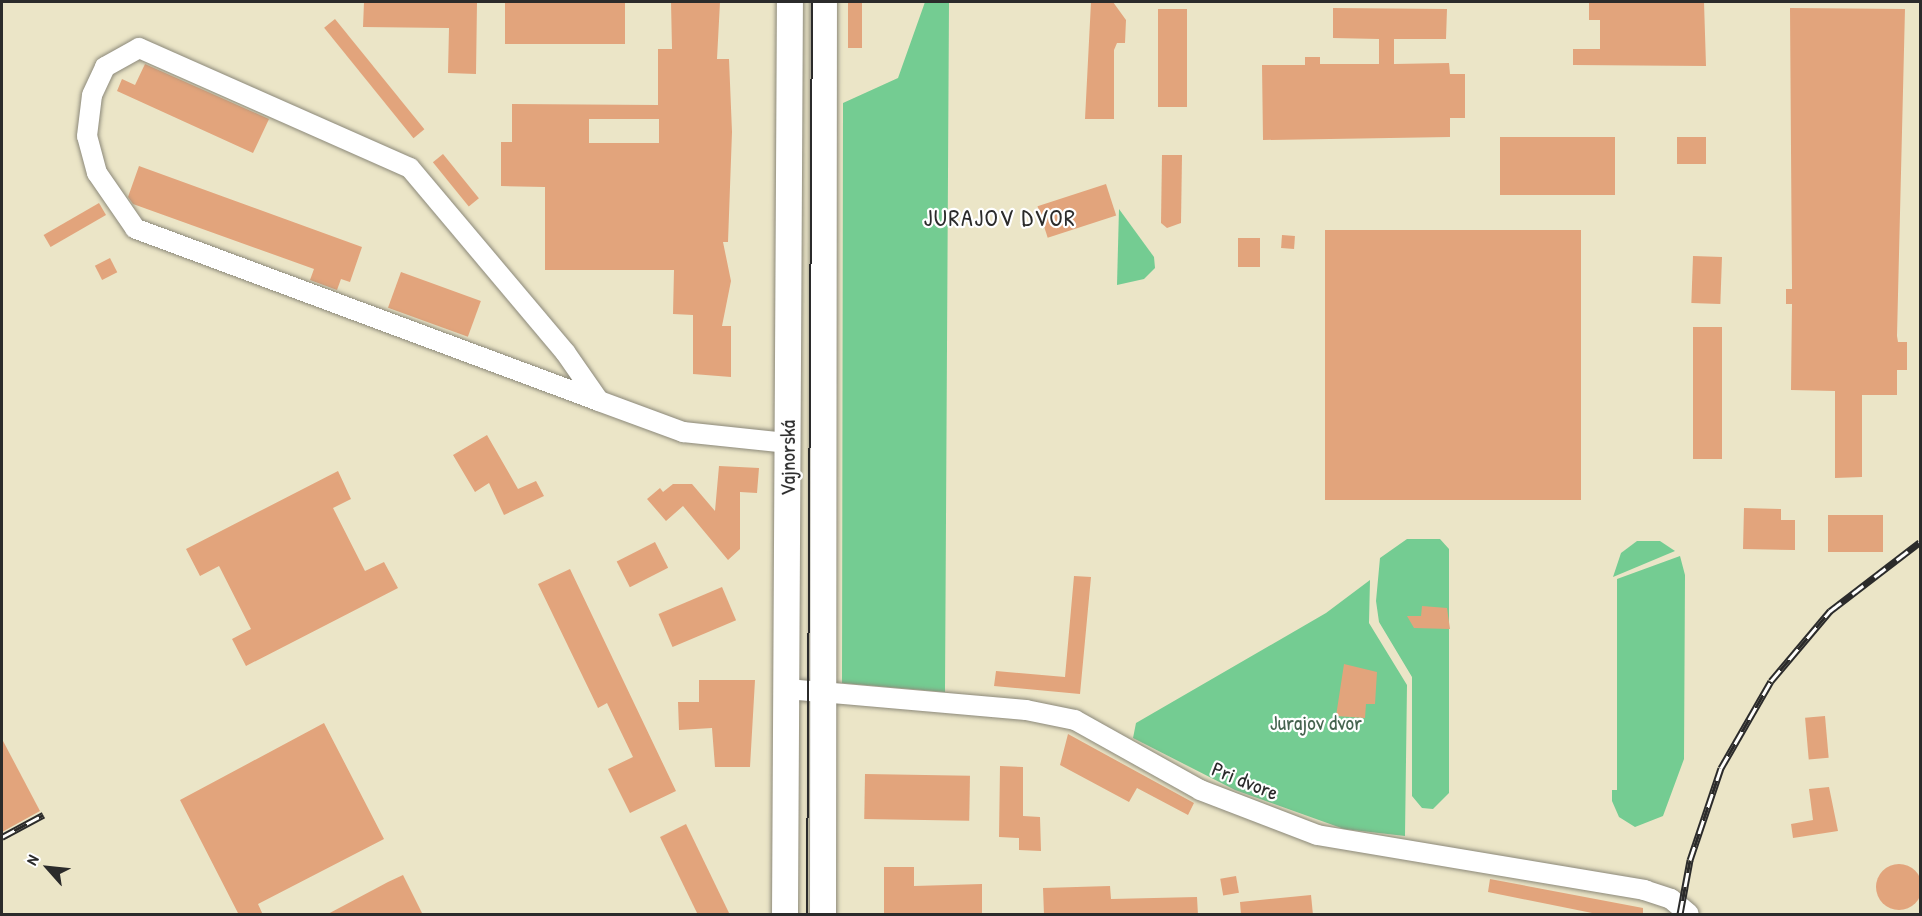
<!DOCTYPE html>
<html>
<head>
<meta charset="utf-8">
<style>
  body { margin:0 }
  #map { position:relative; width:1922px; height:916px; overflow:hidden; background:#ebe5c7; font-family:"Patrick Hand",sans-serif }
  div>[style] { position:absolute }
  [style*='--x'] { left:calc(var(--x)*1px); top:calc(var(--y)*1px); width:calc(var(--w)*1px); rotate:calc(var(--a)*1deg) }
  .green>* { inset:0; background:#74cc92 }
  .building>* { inset:0; background:#e2a47c; transform-origin:0 0 }
  .round { border-radius:50% }
  .roads { filter:drop-shadow(0 0 2px #8b8879) drop-shadow(0 0 2px #8b8879) }
  .minor>* { height:20px; margin:-10px; padding:0 10px; transform-origin:10px; border-radius:10px; background:#fff }
  .major>* { height:26px; margin:-13px; padding:0 13px; transform-origin:13px; border-radius:13px; background:#fff }
  .tram>* { height:1.5px; margin:-0.75px; padding:0 0.75px; transform-origin:0.75px; border-radius:0.75px; background:#2b2b2b }
  .rail>* { height:7px; margin-top:-3.5px; transform-origin:0; background:repeating-linear-gradient(90deg,#fff 0 14px,#2b2b2b 0 28px); box-sizing:border-box; border-block:2px solid #2b2b2b }
  span { translate:-50% -50%; white-space:nowrap; text-align:center; line-height:1.15; -webkit-text-stroke:4.5px #fff; paint-order:stroke }
  .street-label { font-size:21px; color:#2b2b2b }
  .park-label { font-size:21px; color:#45634f }
  .quarter-label { font-size:24px; color:#2b2b2b; letter-spacing:1.5px }
  .frame { position:absolute; inset:0; border:3px solid #2b2b2b; pointer-events:none }
  .north { position:absolute; left:18px; top:838px; width:60px; height:60px; -webkit-text-stroke:4px #fff; paint-order:stroke; rotate:297deg; font-size:16px; font-weight:700; line-height:24px; text-align:center; color:#2b2b2b }
  .north::after { content:''; display:block; margin:auto; width:21px; height:27px; background:#2b2b2b; clip-path:polygon(50% 0,100% 100%,50% 72%,0 100%) }
</style>
</head>
<body>
<div id="map">
  <div class="green">
    <div style="clip-path:polygon(925px 2px,949px 2px,945px 692px,842px 683px,843px 103px,898px 78px)"></div>
    <div style="clip-path:polygon(1119px 209px,1154px 257px,1155px 268px,1144px 279px,1117px 285px)"></div>
    <div style="clip-path:polygon(1407px 539px,1440px 539px,1449px 549px,1449px 793px,1433px 809px,1422px 808px,1412px 796px,1412px 677px,1379px 622px,1376px 601px,1380px 558px)"></div>
    <div style="clip-path:polygon(1637px 541px,1660px 541px,1675px 551px,1613px 577px,1621px 553px)"></div>
    <div style="clip-path:polygon(1680px 556px,1685px 575px,1684px 759px,1663px 816px,1635px 827px,1619px 817px,1612px 801px,1612px 790px,1617px 790px,1617px 579px)"></div>
    <div style="clip-path:polygon(1370px 580px,1369px 623px,1407px 685px,1405px 836px,1344px 829px,1235px 790px,1133px 738px,1136px 723px,1326px 613px)"></div>
  </div>
  <div class="building">
    <div style="clip-path:polygon(364px 2px,477px 2px,476px 74px,448px 73px,449px 28px,363px 27px)"></div>
    <div style="left:505px;top:2px;width:120px;height:42px"></div>
    <div style="clip-path:polygon(evenodd,671px 2px,720px 2px,717px 59px,729px 59px,732px 132px,728px 242px,723px 242px,731px 281px,722px 326px,731px 326px,731px 377px,693px 374px,693px 315px,673px 314px,674px 270px,545px 270px,545px 187px,501px 186px,501px 142px,512px 142px,512px 104px,658px 105px,658px 49px,672px 49px,671px 2px,589px 119px,659px 119px,659px 143px,589px 143px,589px 119px)"></div>
    <div style="left:848px;top:2px;width:14px;height:46px"></div>
    <div style="clip-path:polygon(1091px 2px,1113px 2px,1126px 20px,1125px 43px,1117px 43px,1114px 50px,1114px 119px,1085px 119px)"></div>
    <div style="clip-path:polygon(1589px 2px,1704px 2px,1706px 66px,1573px 65px,1573px 49px,1600px 49px,1600px 20px,1589px 20px)"></div>
    <div style="clip-path:polygon(1333px 8px,1447px 9px,1446px 39px,1394px 39px,1394px 64px,1449px 63px,1450px 74px,1465px 74px,1465px 118px,1450px 118px,1450px 137px,1263px 140px,1262px 65px,1305px 65px,1305px 57px,1320px 57px,1320px 64px,1379px 64px,1379px 39px,1333px 38px)"></div>
    <div style="clip-path:polygon(1790px 8px,1905px 9px,1897px 336px,1898px 342px,1907px 342px,1907px 370px,1897px 370px,1897px 395px,1862px 395px,1862px 477px,1835px 478px,1835px 391px,1791px 390px,1792px 304px,1786px 304px,1786px 289px,1792px 289px)"></div>
    <div style="left:1158px;top:9px;width:29px;height:98px"></div>
    <div style="left:335px;top:19px;width:142px;height:14px;rotate:51deg"></div>
    <div style="clip-path:polygon(145px 64px,269px 119px,253px 153px,117px 91px,122px 79px,135px 85px)"></div>
    <div style="left:1500px;top:137px;width:115px;height:58px"></div>
    <div style="left:1677px;top:137px;width:29px;height:27px"></div>
    <div style="left:443px;top:154px;width:57px;height:13px;rotate:51deg"></div>
    <div style="clip-path:polygon(1162px 155px,1182px 155px,1181px 223px,1167px 228px,1161px 223px)"></div>
    <div style="clip-path:polygon(139px 166px,362px 247px,350px 282px,341px 279px,337px 290px,310px 280px,314px 269px,133px 204px,128px 197px)"></div>
    <div style="left:1106px;top:184px;width:33px;height:72px;rotate:72deg"></div>
    <div style="left:99px;top:203px;width:14px;height:64px;rotate:60deg"></div>
    <div style="left:1325px;top:230px;width:256px;height:270px"></div>
    <div style="left:1282px;top:235px;width:13px;height:13px;rotate:4deg"></div>
    <div style="left:1260px;top:238px;width:29px;height:22px;rotate:90deg"></div>
    <div style="left:1693px;top:256px;width:29px;height:47px;rotate:2deg"></div>
    <div style="left:110px;top:258px;width:16px;height:17px;rotate:63deg"></div>
    <div style="left:401px;top:272px;width:85px;height:38px;rotate:20deg"></div>
    <div style="left:1693px;top:327px;width:29px;height:132px"></div>
    <div style="clip-path:polygon(487px 435px,518px 489px,536px 481px,544px 496px,504px 515px,489px 483px,475px 492px,453px 455px)"></div>
    <div style="clip-path:polygon(719px 466px,759px 468px,757px 493px,740px 492px,740px 549px,728px 560px,683px 506px,666px 521px,647px 499px,660px 488px,663px 492px,673px 484px,692px 484px,715px 511px)"></div>
    <div style="clip-path:polygon(338px 471px,351px 499px,333px 508px,365px 571px,384px 562px,398px 588px,246px 666px,232px 639px,251px 629px,219px 566px,200px 576px,186px 549px)"></div>
    <div style="clip-path:polygon(1744px 508px,1781px 509px,1781px 520px,1795px 520px,1795px 550px,1743px 549px)"></div>
    <div style="left:1828px;top:515px;width:55px;height:37px"></div>
    <div style="left:655px;top:542px;width:29px;height:43px;rotate:63deg"></div>
    <div style="clip-path:polygon(570px 569px,676px 791px,630px 813px,608px 769px,633px 757px,607px 703px,598px 708px,538px 584px)"></div>
    <div style="clip-path:polygon(1074px 576px,1091px 577px,1080px 694px,994px 686px,996px 671px,1065px 677px)"></div>
    <div style="left:722px;top:587px;width:36px;height:69px;rotate:67deg"></div>
    <div style="clip-path:polygon(1422px 606px,1447px 608px,1450px 629px,1414px 628px,1407px 616px,1421px 616px)"></div>
    <div style="clip-path:polygon(1344px 664px,1377px 672px,1375px 704px,1366px 704px,1365px 718px,1336px 716px)"></div>
    <div style="clip-path:polygon(699px 680px,755px 680px,750px 767px,715px 767px,712px 728px,679px 730px,678px 702px,699px 702px)"></div>
    <div style="left:1825px;top:716px;width:42px;height:20px;rotate:85deg"></div>
    <div style="clip-path:polygon(324px 723px,384px 839px,258px 904px,263px 915px,239px 915px,180px 800px)"></div>
    <div style="clip-path:polygon(1068px 734px,1194px 803px,1188px 815px,1137px 788px,1129px 802px,1060px 765px)"></div>
    <div style="clip-path:polygon(2px 739px,40px 811px,2px 832px)"></div>
    <div style="clip-path:polygon(1000px 766px,1023px 767px,1023px 816px,1040px 817px,1041px 851px,1019px 850px,1019px 838px,999px 837px)"></div>
    <div style="left:865px;top:774px;width:105px;height:45px;rotate:1deg"></div>
    <div style="clip-path:polygon(1829px 787px,1838px 831px,1793px 838px,1791px 824px,1813px 820px,1809px 789px)"></div>
    <div style="clip-path:polygon(686px 824px,730px 915px,698px 915px,660px 837px)"></div>
    <div class="round" style="left:1876px;top:864px;width:46px;height:46px"></div>
    <div style="clip-path:polygon(884px 867px,914px 867px,914px 886px,982px 884px,982px 915px,884px 915px)"></div>
    <div style="clip-path:polygon(403px 875px,423px 915px,326px 915px,388px 882px)"></div>
    <div style="left:1236px;top:876px;width:17px;height:16px;rotate:80deg"></div>
    <div style="clip-path:polygon(1490px 879px,1643px 908px,1643px 915px,1602px 915px,1488px 892px)"></div>
    <div style="clip-path:polygon(1110px 886px,1111px 899px,1197px 897px,1198px 915px,1044px 915px,1043px 888px)"></div>
    <div style="clip-path:polygon(1311px 895px,1313px 915px,1241px 915px,1240px 902px)"></div>
  </div>
  <div class="roads">
    <div class="minor">
      <div style="--x:599;--y:401;--w:495;--a:-159.6"></div>
      <div style="--x:135;--y:228;--w:67;--a:-124.6"></div>
      <div style="--x:97;--y:173;--w:38;--a:-105"></div>
      <div style="--x:87;--y:136;--w:41;--a:-83"></div>
      <div style="--x:92;--y:95;--w:31;--a:-65"></div>
      <div style="--x:105;--y:67;--w:39;--a:-29"></div>
      <div style="--x:139;--y:48;--w:296;--a:23.9"></div>
      <div style="--x:410;--y:168;--w:241;--a:49.9"></div>
      <div style="--x:565;--y:352;--w:60;--a:55.2"></div>
      <div style="--x:599;--y:401;--w:90;--a:20.3"></div>
      <div style="--x:683;--y:432;--w:106;--a:6"></div>
      <div style="--x:787;--y:689;--w:240;--a:5"></div>
      <div style="--x:1026;--y:710;--w:50;--a:11.5"></div>
      <div style="--x:1075;--y:720;--w:143;--a:29.2"></div>
      <div style="--x:1200;--y:790;--w:125;--a:21"></div>
      <div style="--x:1317;--y:835;--w:332;--a:9.5"></div>
      <div style="--x:1644;--y:890;--w:28;--a:18"></div>
      <div style="--x:1671;--y:899;--w:23;--a:40"></div>
    </div>
    <div class="major">
      <div style="--x:785;--y:914;--w:912;--a:-89.69"></div>
      <div style="--x:823;--y:914;--w:912;--a:-89.94"></div>
    </div>
  </div>
  <div class="tram">
    <div style="--x:807;--y:914;--w:912;--a:-89.69"></div>
  </div>
  <div class="rail">
    <div style="--x:2;--y:837;--w:47;--a:-28.2"></div>
    <div style="--x:1680;--y:914;--w:55;--a:-79.5"></div>
    <div style="--x:1690;--y:860;--w:97;--a:-71.4"></div>
    <div style="--x:1721;--y:768;--w:100;--a:-60.1"></div>
    <div style="--x:1771;--y:681;--w:92;--a:-49.9"></div>
    <div style="--x:1830;--y:611;--w:113;--a:-37.5"></div>
  </div>
  <div class="street-label">
    <span style="left:788px;top:458px;rotate:-90deg">Vajnorská</span>
    <span style="left:1245px;top:781px;rotate:22deg">Pri dvore</span>
  </div>
  <div class="park-label">
    <span style="left:1316px;top:723px">Jurajov dvor</span>
  </div>
  <div class="quarter-label">
    <span style="left:1000px;top:218px">JURAJOV DVOR</span>
  </div>
  <div class="frame"></div>
  <div class="north">N</div>
</div>
</body>
</html>
